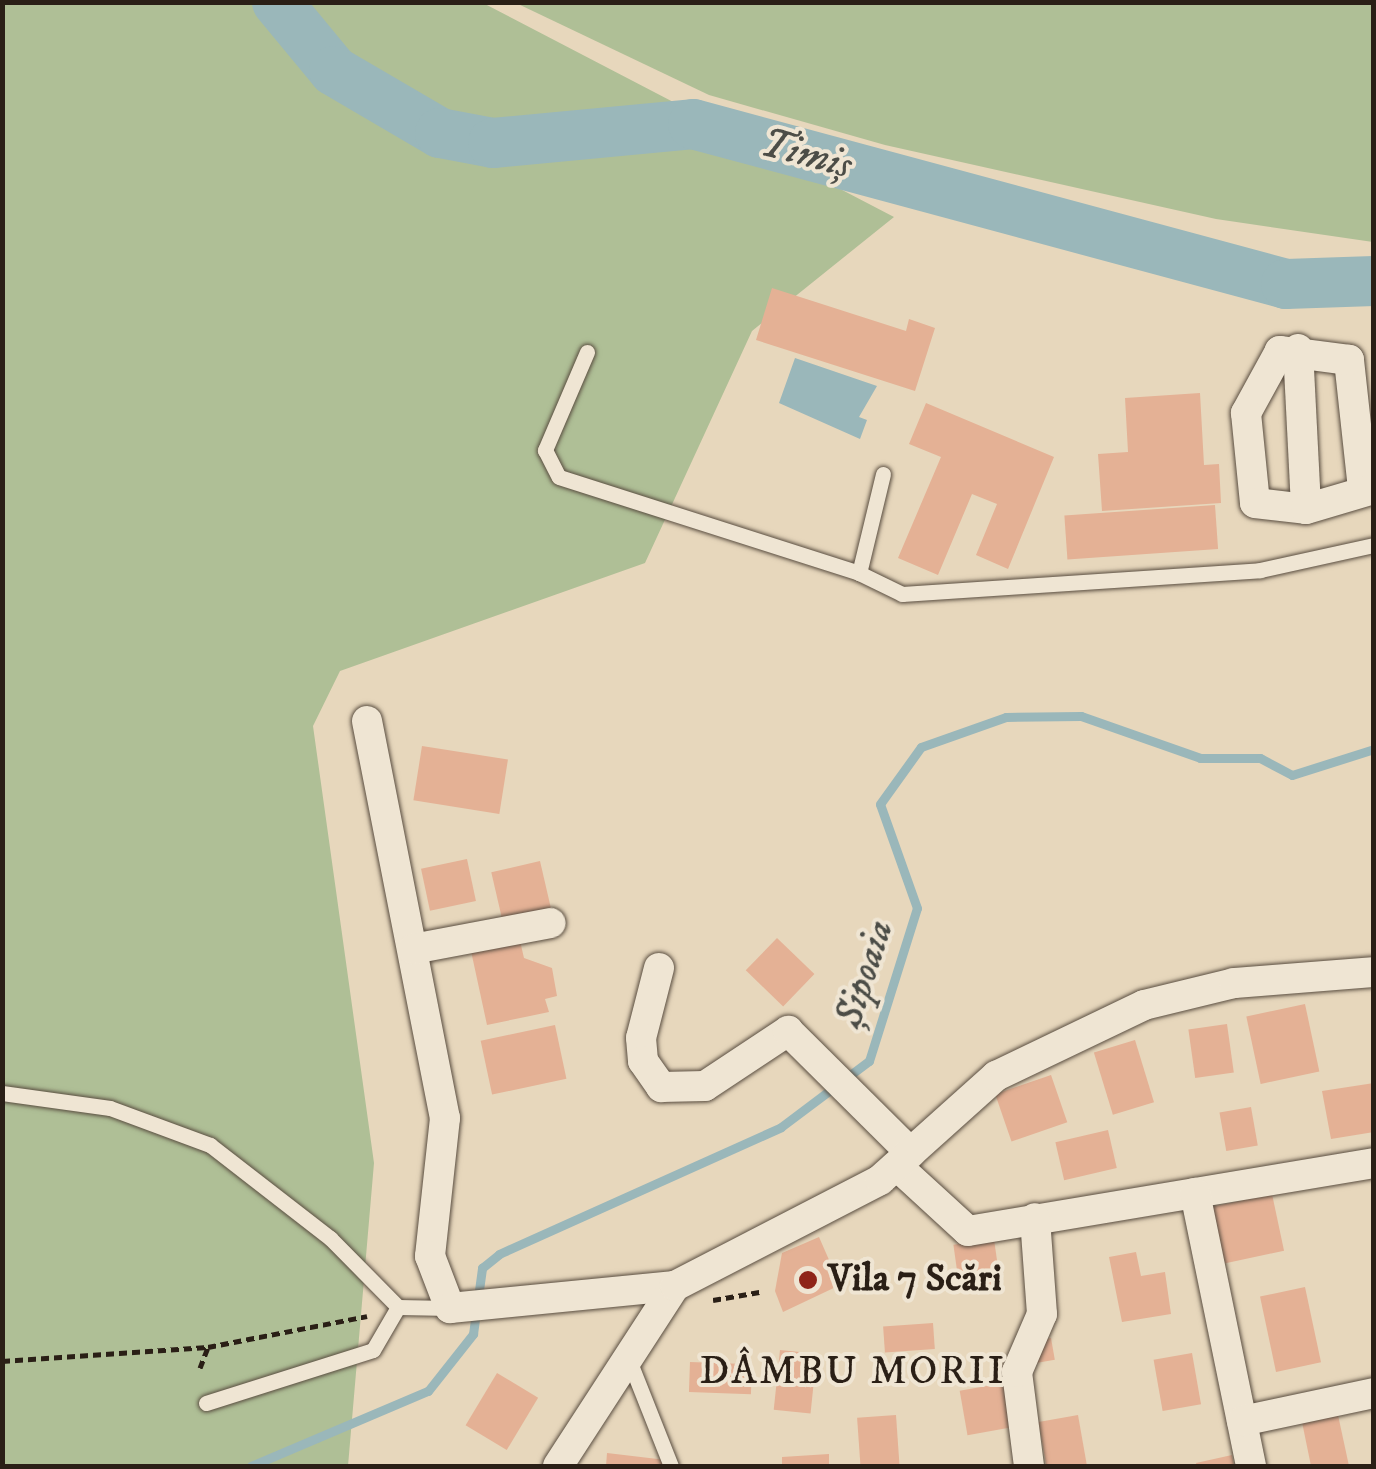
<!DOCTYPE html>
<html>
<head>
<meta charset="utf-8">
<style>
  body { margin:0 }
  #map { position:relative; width:1376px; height:1469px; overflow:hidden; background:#e7d7bc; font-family:"IM FELL DW Pica",serif }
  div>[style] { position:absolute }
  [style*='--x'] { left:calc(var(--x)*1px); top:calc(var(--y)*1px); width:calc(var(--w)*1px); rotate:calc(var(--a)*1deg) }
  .green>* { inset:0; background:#afbf96 }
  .water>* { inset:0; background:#9ab7ba }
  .stream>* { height:9px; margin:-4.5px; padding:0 4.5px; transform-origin:4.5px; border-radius:4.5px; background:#9ab7ba }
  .river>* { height:50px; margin:-25px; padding:0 25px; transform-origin:25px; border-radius:25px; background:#9ab7ba }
  .building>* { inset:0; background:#e4b195; transform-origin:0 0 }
  .path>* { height:5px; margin-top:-2.5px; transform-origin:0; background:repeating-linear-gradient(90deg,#2a1f16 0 8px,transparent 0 13px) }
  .roads { filter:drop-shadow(0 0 2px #594d40) drop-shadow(0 0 2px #594d40) }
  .lane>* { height:15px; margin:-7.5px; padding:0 7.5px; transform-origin:7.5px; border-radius:7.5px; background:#efe5d3 }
  .street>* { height:30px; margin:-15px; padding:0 15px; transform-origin:15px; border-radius:15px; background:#efe5d3 }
  .dots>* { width:28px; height:28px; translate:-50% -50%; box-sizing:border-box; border:5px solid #efe5d3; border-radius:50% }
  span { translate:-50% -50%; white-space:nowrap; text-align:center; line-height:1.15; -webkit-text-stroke:8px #efe5d3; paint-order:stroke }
  .poi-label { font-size:38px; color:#2a1f16; font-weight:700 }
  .left { translate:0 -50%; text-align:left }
  .water-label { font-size:40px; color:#4c4d47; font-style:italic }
  .neighbourhood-label { font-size:40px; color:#2a1f16; letter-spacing:2.5px }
  .frame { position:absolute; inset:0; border:5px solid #2a1f16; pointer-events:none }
</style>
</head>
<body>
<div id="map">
  <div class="green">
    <div style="clip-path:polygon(3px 3px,483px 3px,894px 217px,752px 331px,645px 563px,340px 671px,313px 726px,374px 1163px,348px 1466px,3px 1466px)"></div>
    <div style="clip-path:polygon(516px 3px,1373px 3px,1373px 242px,1216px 219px,885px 145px,709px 95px)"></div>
  </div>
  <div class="water">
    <div style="clip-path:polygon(795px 358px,877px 386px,859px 417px,867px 420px,860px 439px,779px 403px)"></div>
  </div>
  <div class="stream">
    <div style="--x:251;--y:1466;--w:192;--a:-23"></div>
    <div style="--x:428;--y:1391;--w:73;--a:-51.7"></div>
    <div style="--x:473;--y:1334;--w:67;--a:-82.2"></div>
    <div style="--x:482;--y:1268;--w:22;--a:-39"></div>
    <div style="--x:499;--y:1254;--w:309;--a:-24.2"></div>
    <div style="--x:781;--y:1127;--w:110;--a:-36.9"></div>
    <div style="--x:869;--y:1061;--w:160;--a:-72.6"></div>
    <div style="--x:917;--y:908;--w:110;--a:-109.6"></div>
    <div style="--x:880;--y:804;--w:70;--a:-54.3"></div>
    <div style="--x:921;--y:747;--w:90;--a:-19.4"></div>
    <div style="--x:1006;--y:717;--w:75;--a:-0.8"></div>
    <div style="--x:1081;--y:716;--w:126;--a:19.4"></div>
    <div style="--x:1200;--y:758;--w:60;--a:0"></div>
    <div style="--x:1260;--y:758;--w:36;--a:28"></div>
    <div style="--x:1292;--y:775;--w:86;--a:-17.6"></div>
  </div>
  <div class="river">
    <div style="--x:277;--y:2;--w:89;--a:50.4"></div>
    <div style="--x:334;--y:71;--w:123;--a:30.3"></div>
    <div style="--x:440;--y:133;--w:54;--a:10.7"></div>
    <div style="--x:493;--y:143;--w:201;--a:-5.4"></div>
    <div style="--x:693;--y:124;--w:614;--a:15.1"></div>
    <div style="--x:1286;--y:284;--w:88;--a:-2"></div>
  </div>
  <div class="building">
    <div style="clip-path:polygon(772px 288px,906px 331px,909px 319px,935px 328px,915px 391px,756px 340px)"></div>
    <div style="clip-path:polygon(1200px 393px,1204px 465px,1219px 464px,1221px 503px,1102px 511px,1098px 454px,1128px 452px,1125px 398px)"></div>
    <div style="clip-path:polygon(926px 403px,1054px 457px,1008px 569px,976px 555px,997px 504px,972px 494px,938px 575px,898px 558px,941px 457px,909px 444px)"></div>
    <div style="left:1215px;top:505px;width:44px;height:151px;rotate:86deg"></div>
    <div style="left:422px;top:746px;width:87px;height:55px;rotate:9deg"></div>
    <div style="left:467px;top:859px;width:43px;height:47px;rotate:78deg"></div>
    <div style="left:540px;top:861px;width:54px;height:50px;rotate:77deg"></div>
    <div style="left:777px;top:938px;width:52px;height:45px;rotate:44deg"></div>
    <div style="clip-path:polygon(520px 941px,524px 958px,552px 968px,557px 996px,545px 999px,549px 1012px,487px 1025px,471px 951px)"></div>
    <div style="left:1305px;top:1004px;width:69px;height:60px;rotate:78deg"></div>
    <div style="left:1227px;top:1024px;width:49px;height:39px;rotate:82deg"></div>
    <div style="left:555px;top:1025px;width:55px;height:76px;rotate:78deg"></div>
    <div style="left:1135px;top:1040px;width:65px;height:43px;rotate:73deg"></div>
    <div style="left:1051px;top:1075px;width:50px;height:59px;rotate:71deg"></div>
    <div style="clip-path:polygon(1374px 1083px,1374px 1132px,1331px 1139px,1322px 1091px)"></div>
    <div style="left:1251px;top:1107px;width:39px;height:32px;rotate:80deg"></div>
    <div style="left:1108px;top:1130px;width:39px;height:54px;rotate:77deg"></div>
    <div style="left:1272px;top:1194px;width:58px;height:61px;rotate:78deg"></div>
    <div style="clip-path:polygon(819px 1237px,840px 1285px,783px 1312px,775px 1291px,782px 1253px)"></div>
    <div style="left:994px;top:1239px;width:45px;height:41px;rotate:82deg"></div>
    <div style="clip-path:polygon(1136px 1252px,1141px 1276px,1165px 1272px,1171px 1314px,1122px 1322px,1109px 1257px)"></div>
    <div style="left:1305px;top:1287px;width:77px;height:46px;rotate:78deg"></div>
    <div style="left:933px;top:1323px;width:26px;height:50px;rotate:86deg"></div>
    <div style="left:1051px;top:1338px;width:22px;height:19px;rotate:80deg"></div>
    <div style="left:780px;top:1350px;width:37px;height:60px;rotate:6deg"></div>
    <div style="left:1192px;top:1353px;width:52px;height:39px;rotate:80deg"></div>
    <div style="left:690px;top:1362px;width:62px;height:30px;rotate:2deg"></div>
    <div style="left:497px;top:1373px;width:48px;height:61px;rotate:31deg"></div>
    <div style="left:1004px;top:1383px;width:45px;height:45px;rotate:80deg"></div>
    <div style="left:896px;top:1415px;width:51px;height:39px;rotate:86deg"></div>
    <div style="left:1078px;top:1415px;width:50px;height:40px;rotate:80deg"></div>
    <div style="clip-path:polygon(1338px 1415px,1349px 1466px,1311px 1466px,1302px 1422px)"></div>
    <div style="clip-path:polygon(607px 1453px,666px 1460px,666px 1466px,606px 1466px)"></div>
    <div style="clip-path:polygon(829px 1454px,829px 1466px,782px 1466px,782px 1457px)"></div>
    <div style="clip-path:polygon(1232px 1455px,1234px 1466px,1197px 1466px,1196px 1463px)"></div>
  </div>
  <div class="path">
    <div style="--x:713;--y:1300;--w:47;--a:-9.9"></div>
    <div style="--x:2;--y:1361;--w:206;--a:-3.9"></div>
    <div style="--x:208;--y:1347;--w:162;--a:-11"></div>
    <div style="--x:200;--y:1368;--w:22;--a:-69"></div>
  </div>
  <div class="roads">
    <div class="lane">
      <div style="--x:587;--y:352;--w:107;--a:113.2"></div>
      <div style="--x:545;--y:450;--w:30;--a:63"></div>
      <div style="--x:559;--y:477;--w:315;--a:17.7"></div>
      <div style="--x:883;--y:474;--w:102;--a:103.6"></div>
      <div style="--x:859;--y:573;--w:48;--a:26"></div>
      <div style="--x:902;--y:594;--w:359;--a:-3.8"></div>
      <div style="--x:1260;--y:570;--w:117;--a:-12.4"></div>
      <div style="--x:2;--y:1093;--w:109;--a:7.9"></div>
      <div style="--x:110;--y:1108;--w:107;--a:20.3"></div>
      <div style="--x:210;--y:1145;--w:152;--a:37.8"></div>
      <div style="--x:330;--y:1238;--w:97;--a:45.4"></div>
      <div style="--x:398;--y:1307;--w:52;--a:1.1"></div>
      <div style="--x:629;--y:1360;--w:114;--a:68.4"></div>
      <div style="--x:206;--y:1403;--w:175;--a:-17.6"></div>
      <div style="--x:373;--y:1350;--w:50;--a:-59.8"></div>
    </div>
    <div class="street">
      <div style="--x:1298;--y:349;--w:160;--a:87.1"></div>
      <div style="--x:1363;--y:489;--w:130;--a:-96.2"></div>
      <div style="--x:1349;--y:360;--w:70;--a:-172.6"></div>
      <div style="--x:1280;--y:351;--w:71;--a:118.7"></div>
      <div style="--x:1246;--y:413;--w:90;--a:84.3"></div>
      <div style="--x:1255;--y:503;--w:51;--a:6.7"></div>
      <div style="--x:1306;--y:509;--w:71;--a:-16.4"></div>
      <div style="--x:367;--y:721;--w:405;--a:78.9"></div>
      <div style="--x:445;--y:1118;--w:139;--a:96.2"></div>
      <div style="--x:430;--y:1256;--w:56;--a:69"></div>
      <div style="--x:450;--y:1308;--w:226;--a:-5.6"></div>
      <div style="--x:413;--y:949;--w:140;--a:-10.7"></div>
      <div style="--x:659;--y:968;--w:72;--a:104.4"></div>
      <div style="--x:641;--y:1038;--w:23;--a:85"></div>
      <div style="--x:643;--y:1061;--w:32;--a:55"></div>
      <div style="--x:661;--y:1087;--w:44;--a:-1.3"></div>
      <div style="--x:705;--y:1086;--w:100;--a:-33.5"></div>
      <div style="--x:788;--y:1031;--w:173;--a:44.8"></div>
      <div style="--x:897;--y:1166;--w:96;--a:42.5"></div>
      <div style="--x:968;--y:1231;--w:412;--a:-9.5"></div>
      <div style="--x:1195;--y:1193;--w:279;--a:78.4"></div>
      <div style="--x:1242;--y:1421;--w:135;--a:-12"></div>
      <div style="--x:558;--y:1466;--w:215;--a:-57"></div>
      <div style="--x:675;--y:1286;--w:231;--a:-27.3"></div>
      <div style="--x:880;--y:1180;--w:156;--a:-41.9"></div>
      <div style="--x:996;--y:1076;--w:164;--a:-25.6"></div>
      <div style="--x:1144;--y:1005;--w:93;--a:-13.7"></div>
      <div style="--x:1234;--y:983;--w:140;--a:-4.5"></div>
      <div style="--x:1029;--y:1466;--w:95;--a:-97.3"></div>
      <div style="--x:1017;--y:1372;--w:63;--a:-66.7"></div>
      <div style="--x:1042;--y:1314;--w:96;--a:-94.2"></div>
    </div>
  </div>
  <div class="dots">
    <div style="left:808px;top:1280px;background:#8f2418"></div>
  </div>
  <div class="poi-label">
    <span class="left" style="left:828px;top:1280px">Vila 7 Scări</span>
  </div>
  <div class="water-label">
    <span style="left:806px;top:155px;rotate:15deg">Timiș</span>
    <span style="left:865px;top:974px;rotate:-72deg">Șipoaia</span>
  </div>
  <div class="neighbourhood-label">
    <span style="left:853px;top:1372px">DÂMBU MORII</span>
  </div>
  <div class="frame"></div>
</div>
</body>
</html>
